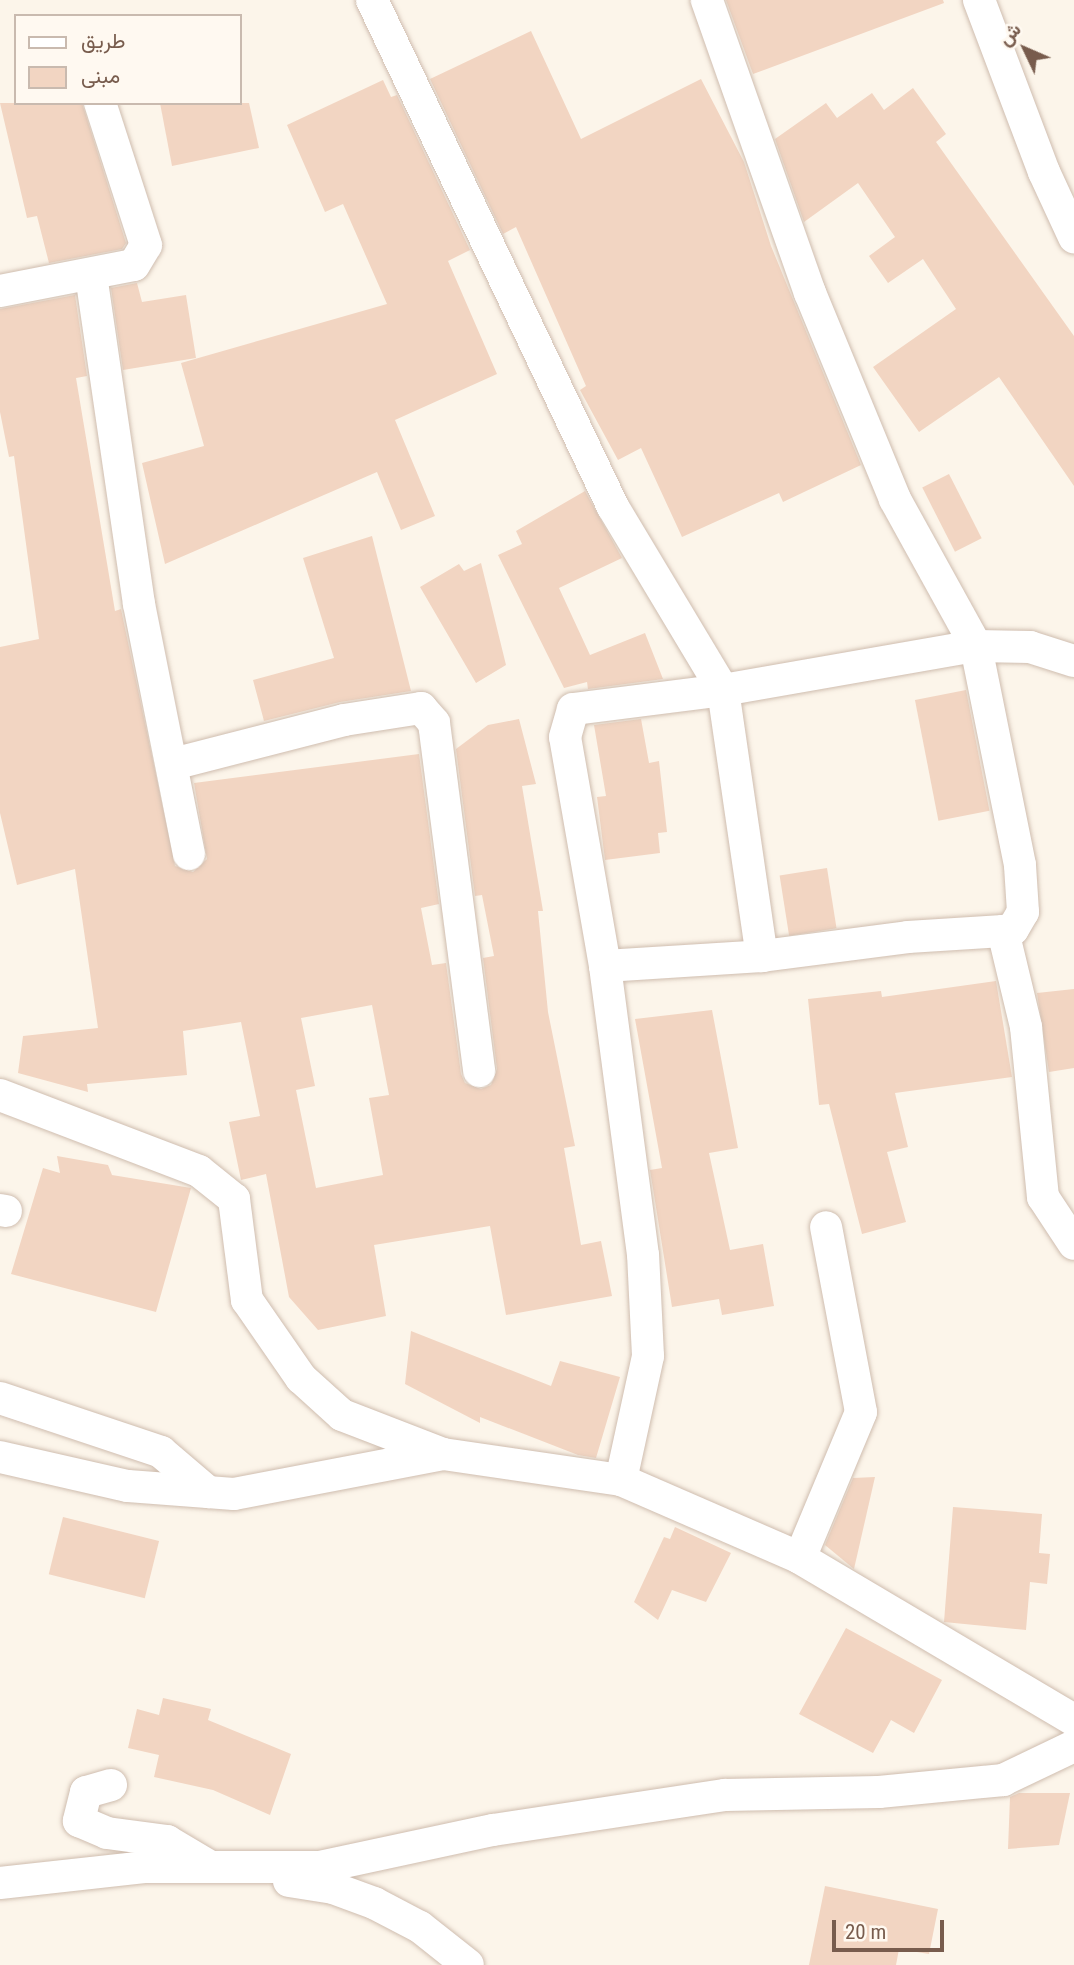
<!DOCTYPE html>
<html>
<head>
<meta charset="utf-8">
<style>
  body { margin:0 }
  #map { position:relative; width:1074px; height:1965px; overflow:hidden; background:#fcf5ea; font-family:"Roboto Condensed",Vazirmatn,sans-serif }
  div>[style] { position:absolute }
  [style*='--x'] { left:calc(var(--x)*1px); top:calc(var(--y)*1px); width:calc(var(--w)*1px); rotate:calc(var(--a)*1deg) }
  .building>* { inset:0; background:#f2d5c2; transform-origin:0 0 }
  .roads { filter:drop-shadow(0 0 2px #cfbdaf) drop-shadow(0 0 2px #cfbdaf) }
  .street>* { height:32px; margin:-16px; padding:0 16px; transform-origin:16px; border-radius:16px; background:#fff }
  span { translate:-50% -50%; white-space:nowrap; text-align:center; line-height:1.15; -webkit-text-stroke:6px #fff9f1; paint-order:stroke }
  .legend { position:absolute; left:14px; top:14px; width:228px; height:91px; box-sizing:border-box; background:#fff9f1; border:2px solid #c9baaf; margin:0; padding:9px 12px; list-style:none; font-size:21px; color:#785c4d }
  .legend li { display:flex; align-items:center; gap:14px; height:35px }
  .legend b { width:35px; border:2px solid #c9baaf }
  .north { position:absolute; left:990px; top:14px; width:70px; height:70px; -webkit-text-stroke:5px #fff9f1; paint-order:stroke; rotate:314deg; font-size:19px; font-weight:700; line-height:28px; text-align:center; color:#785c4d }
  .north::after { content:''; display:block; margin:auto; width:24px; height:32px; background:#785c4d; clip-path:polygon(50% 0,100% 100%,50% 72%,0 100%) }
  .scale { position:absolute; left:832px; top:1920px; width:112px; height:32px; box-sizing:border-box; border:4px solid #785c4d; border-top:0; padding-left:9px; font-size:21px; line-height:24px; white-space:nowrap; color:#785c4d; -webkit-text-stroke:5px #fff9f1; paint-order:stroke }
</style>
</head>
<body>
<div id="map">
  <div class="building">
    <div style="clip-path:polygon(726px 0,943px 0,944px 3px,753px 74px)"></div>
    <div style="clip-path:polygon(531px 31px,581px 139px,701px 79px,744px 162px,771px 246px,861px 465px,783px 502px,779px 493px,682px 537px,641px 448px,618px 460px,580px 390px,586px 386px,516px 227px,503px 234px,430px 79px)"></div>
    <div style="clip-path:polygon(383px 80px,391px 97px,397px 95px,470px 250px,448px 261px,497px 374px,395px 420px,435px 516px,401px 530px,377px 472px,165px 564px,142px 463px,204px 446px,181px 363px,387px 304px,343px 204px,325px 212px,287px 125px)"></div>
    <div style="clip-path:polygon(913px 88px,946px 134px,936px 142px,1074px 336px,1074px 486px,999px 377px,919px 432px,873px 367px,956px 309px,923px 259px,888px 283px,869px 256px,895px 237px,858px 183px,804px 222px,775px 139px,826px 103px,837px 118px,872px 93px,884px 110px)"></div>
    <div style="clip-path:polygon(0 103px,82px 103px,126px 243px,122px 249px,49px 263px,37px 216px,27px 218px)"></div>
    <div style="clip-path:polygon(160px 103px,249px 103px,259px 148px,172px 166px)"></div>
    <div style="clip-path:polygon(137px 283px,142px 302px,186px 295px,196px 358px,123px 370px,111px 288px)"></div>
    <div style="clip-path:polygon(evenodd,75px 295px,87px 376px,76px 378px,115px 611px,121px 609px,175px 866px,193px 872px,207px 859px,194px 783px,419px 754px,439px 904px,421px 908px,432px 965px,446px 963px,461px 1074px,465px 1083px,481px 1089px,491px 1085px,497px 1069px,483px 958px,494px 956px,482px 895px,475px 896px,456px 749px,488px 725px,519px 719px,536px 784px,522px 786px,543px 911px,538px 911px,548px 1012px,575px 1146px,564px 1148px,581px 1245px,601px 1241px,612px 1296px,506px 1315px,490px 1226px,374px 1245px,386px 1316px,318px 1330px,289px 1297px,266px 1174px,241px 1180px,229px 1122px,260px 1116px,241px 1022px,183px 1031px,187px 1075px,87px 1084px,88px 1092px,18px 1073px,23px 1036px,98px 1028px,75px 869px,17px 885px,0 813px,0 647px,39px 639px,14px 456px,9px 457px,0 412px,0 309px,75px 295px,372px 1005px,389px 1095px,369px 1098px,383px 1175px,316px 1188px,296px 1090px,315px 1086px,301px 1018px,372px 1005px)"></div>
    <div style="left:949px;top:474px;width:72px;height:30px;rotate:63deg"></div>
    <div style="clip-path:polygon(585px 491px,622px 558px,559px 588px,590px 655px,645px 633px,663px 679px,588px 689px,587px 682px,564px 688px,498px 555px,522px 544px,516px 531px)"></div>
    <div style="clip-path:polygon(372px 536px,411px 691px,340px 702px,264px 721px,253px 680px,334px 658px,303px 558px)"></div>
    <div style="clip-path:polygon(481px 563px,506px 665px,476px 683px,420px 587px,459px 564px,464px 571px)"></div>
    <div style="left:966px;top:690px;width:123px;height:52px;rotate:79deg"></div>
    <div style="clip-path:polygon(641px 719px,649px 763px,659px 761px,667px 832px,658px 833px,660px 853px,605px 860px,597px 797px,606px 796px,594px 725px)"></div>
    <div style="left:827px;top:868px;width:61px;height:48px;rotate:81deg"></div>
    <div style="clip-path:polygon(996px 981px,1012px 1077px,895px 1093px,908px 1147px,887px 1152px,906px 1222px,862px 1234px,829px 1104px,819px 1105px,808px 999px,881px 991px,882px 997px)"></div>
    <div style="clip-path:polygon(1074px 989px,1074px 1068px,1049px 1072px,1037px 993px)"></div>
    <div style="clip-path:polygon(712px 1010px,738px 1148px,709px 1153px,730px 1250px,763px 1244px,774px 1306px,722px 1315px,719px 1299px,672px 1307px,650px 1170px,662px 1168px,635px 1019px)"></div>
    <div style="clip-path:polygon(57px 1156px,108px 1165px,112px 1175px,191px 1188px,156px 1312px,11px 1274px,43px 1168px,60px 1173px)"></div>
    <div style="clip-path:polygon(411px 1331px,551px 1386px,560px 1361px,620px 1377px,596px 1458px,578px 1455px,480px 1417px,480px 1423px,405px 1384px)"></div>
    <div style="clip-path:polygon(875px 1477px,854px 1569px,825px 1545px,853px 1478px)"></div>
    <div style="clip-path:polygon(953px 1507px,1042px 1514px,1039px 1553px,1050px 1554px,1047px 1584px,1030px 1582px,1026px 1630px,944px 1622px)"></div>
    <div style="left:63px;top:1517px;width:99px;height:59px;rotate:14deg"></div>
    <div style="clip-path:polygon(675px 1527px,731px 1553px,706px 1602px,672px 1590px,658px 1620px,634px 1602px,664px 1537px,670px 1539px)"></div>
    <div style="clip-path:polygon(846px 1628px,942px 1680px,914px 1733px,891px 1720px,873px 1753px,799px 1714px)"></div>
    <div style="clip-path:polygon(163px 1698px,211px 1709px,208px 1720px,291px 1754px,270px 1815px,213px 1790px,154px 1777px,159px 1755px,128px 1748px,137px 1709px,159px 1715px)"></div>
    <div style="clip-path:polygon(1019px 1793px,1070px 1793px,1059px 1845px,1008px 1849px,1010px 1797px)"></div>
    <div style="clip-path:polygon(825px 1886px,938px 1909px,929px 1954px,899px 1949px,896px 1965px,809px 1965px)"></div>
  </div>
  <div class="roads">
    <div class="street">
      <div style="--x:372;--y:0;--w:561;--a:64.58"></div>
      <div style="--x:613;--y:507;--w:214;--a:59"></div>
      <div style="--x:723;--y:690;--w:269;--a:81.7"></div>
      <div style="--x:979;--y:0;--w:184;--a:69.3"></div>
      <div style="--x:1044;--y:172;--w:72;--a:65.2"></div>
      <div style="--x:91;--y:275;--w:332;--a:81.7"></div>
      <div style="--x:139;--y:604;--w:255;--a:78.7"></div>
      <div style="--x:0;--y:291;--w:136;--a:-11"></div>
      <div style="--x:134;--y:265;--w:23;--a:-59"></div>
      <div style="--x:146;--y:245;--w:149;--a:-107.9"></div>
      <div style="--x:173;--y:764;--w:177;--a:-14.4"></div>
      <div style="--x:344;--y:720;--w:78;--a:-8.9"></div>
      <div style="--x:421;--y:708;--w:20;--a:49"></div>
      <div style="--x:434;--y:723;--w:351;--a:82.6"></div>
      <div style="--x:1003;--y:931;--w:99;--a:76.5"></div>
      <div style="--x:1026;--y:1027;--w:171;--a:84.3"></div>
      <div style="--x:1043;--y:1197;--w:56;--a:56.6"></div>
      <div style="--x:605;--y:966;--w:157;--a:-3.6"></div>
      <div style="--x:762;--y:956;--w:147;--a:-7.4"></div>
      <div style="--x:908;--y:937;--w:95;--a:-3.6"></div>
      <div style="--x:1003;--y:931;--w:10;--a:-11"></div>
      <div style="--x:1013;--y:929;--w:20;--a:-60"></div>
      <div style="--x:1023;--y:912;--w:47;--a:-93.7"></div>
      <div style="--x:1020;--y:865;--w:223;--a:-101.4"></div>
      <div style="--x:976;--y:646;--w:168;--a:-118.9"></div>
      <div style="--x:895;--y:499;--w:223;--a:-112.4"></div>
      <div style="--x:810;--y:293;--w:311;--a:-109.4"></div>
      <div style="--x:0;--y:1095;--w:213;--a:20.9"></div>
      <div style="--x:199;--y:1171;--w:45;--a:38.7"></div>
      <div style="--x:234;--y:1199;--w:102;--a:82.7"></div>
      <div style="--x:247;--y:1300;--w:95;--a:55.3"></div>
      <div style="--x:301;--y:1378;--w:55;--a:42.1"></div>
      <div style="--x:342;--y:1415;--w:108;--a:21.1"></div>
      <div style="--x:443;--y:1454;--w:180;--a:8.3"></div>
      <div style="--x:621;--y:1480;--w:195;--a:23.5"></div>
      <div style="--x:800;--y:1558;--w:318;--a:30.6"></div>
      <div style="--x:0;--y:1210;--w:6;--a:9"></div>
      <div style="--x:0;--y:1398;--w:170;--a:18.5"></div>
      <div style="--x:161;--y:1452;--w:62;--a:40.4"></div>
      <div style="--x:0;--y:1457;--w:131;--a:12.8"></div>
      <div style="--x:128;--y:1486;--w:106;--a:4.3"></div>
      <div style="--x:234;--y:1494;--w:213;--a:-10.8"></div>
      <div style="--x:621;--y:1480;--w:127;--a:-77.7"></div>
      <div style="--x:648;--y:1356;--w:101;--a:-92.8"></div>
      <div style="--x:643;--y:1255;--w:291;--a:-97.5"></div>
      <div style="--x:605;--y:966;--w:232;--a:-99.9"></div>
      <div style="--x:565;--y:737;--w:29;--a:-74"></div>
      <div style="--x:573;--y:709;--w:151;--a:-7.2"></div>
      <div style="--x:723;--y:690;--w:257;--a:-9.9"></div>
      <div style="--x:976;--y:646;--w:54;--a:1.1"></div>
      <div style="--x:1030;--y:647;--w:46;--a:17.7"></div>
      <div style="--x:800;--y:1558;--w:158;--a:-67.3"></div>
      <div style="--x:861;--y:1412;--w:188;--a:-100.7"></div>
      <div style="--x:111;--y:1785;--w:26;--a:164"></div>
      <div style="--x:86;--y:1792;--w:30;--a:104"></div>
      <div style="--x:79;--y:1821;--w:30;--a:23"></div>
      <div style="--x:107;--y:1833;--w:61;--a:7.6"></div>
      <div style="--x:167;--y:1841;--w:49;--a:30.8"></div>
      <div style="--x:289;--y:1881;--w:45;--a:9"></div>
      <div style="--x:333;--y:1888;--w:44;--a:20.1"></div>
      <div style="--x:374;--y:1903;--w:52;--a:27.6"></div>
      <div style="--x:420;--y:1927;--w:61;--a:38.4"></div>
      <div style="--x:0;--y:1883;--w:145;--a:-6.3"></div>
      <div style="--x:144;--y:1867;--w:176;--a:0"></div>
      <div style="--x:320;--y:1867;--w:177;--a:-12.1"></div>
      <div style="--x:493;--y:1830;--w:235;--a:-8.6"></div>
      <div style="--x:725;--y:1795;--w:154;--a:-1.1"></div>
      <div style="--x:879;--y:1792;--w:125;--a:-5.5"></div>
      <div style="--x:1003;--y:1780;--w:79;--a:-25.6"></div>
    </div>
  </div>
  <ul class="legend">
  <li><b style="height:9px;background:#fff"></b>طريق</li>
  <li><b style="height:19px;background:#f2d5c2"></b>مبنى</li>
  </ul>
  <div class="north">ش</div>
  <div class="scale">20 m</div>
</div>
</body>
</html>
